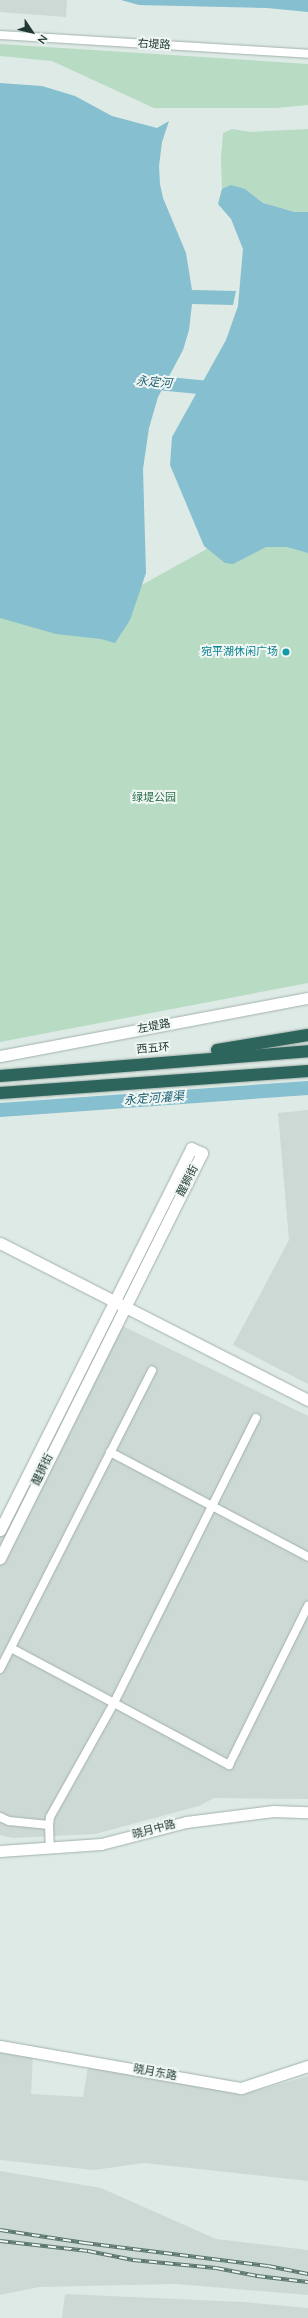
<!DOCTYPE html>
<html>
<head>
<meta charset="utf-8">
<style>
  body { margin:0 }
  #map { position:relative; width:308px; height:2318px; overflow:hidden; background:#deeae5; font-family:"Nunito Sans","Noto Sans SC",sans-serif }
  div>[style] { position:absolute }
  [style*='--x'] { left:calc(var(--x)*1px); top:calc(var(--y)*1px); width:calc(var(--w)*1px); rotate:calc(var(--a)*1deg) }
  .built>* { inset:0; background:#cdd9d4 }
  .green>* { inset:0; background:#b7dbc3 }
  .water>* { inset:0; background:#86bfcf }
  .river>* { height:14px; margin:-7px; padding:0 7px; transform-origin:7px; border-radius:7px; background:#86bfcf }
  .roads { filter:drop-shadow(0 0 1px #a1b1ac) drop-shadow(0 0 1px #a1b1ac) }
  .street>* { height:8px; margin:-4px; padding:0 4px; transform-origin:4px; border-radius:4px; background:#fff }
  .secondary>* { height:11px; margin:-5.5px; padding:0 5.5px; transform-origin:5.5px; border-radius:5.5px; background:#fff }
  .highway>* { height:12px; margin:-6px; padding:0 6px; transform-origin:6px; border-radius:6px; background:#2d645c }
  .rail>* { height:4px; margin-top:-2px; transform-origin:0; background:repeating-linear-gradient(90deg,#eff6f3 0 8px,#5a756f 0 16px); box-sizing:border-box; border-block:1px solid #5a756f }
  .dots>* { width:11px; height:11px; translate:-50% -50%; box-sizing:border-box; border:2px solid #eff6f3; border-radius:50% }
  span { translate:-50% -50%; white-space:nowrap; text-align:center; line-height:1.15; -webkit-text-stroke:4px #eff6f3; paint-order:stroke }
  .street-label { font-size:11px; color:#203934 }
  .culture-label { font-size:11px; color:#0d838f }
  .right { translate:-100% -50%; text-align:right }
  .park-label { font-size:11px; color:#2b6f49 }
  .water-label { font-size:12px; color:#1c5f73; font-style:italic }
  .north { position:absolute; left:12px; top:12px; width:40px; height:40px; -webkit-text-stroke:3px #eff6f3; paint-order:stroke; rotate:125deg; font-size:11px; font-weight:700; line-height:16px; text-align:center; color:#203934 }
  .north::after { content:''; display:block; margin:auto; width:14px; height:18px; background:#203934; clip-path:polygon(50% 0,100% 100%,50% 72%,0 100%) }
</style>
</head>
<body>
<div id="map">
  <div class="built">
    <div style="clip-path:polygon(0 0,67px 0,66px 17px,0 12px)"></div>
    <div style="clip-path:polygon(308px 1110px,308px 1384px,233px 1345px,289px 1240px,278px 1113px)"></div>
    <div style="clip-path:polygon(106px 1318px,308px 1416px,308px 1799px,214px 1798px,199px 1806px,95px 1834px,13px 1838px,0 1835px,0 1534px)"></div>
    <div style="clip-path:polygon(0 2053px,33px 2055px,31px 2094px,83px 2097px,88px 2067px,245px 2094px,308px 2076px,308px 2181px,144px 2163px,94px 2170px,0 2160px)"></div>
    <div style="clip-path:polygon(0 2171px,101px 2188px,216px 2239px,308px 2250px,308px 2295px,176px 2284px,39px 2287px,0 2295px)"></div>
    <div style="clip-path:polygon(65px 2294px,243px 2302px,308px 2308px,308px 2318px,62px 2318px)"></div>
  </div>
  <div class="green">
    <div style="clip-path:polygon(0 44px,308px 64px,308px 105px,277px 108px,154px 108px,52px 61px,0 56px)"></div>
    <div style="clip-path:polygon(232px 129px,251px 132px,308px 129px,308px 212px,296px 212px,263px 203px,245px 189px,222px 189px,221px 158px,223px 133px)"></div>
    <div style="clip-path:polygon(223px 540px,308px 543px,308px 983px,0 1042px,0 585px,91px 613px)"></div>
  </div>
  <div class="water">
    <div style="clip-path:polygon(121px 0,308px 0,308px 12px,267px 8px,139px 5px)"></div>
    <div style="clip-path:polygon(0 83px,42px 86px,75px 96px,112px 116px,157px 128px,169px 121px,162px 142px,159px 166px,160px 184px,163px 198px,186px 253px,192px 290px,236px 291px,233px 305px,192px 304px,189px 330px,183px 350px,158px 397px,149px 428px,143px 469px,146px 573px,130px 620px,115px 643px,101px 639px,56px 634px,0 618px)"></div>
    <div style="clip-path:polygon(231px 185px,245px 189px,263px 203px,295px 212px,308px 212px,308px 553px,287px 547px,266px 547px,233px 564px,225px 563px,204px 546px,170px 465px,172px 437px,226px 340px,238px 306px,243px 249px,231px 219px,218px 204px,222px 189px)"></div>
  </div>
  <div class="river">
    <div style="--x:147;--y:382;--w:73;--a:5.5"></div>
    <div style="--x:0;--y:1110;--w:309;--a:-4.1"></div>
  </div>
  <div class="roads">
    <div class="street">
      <div style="--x:0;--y:35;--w:309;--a:3.5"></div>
      <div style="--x:256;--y:1418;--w:318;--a:116.5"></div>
      <div style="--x:114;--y:1703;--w:131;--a:28.3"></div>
      <div style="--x:229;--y:1765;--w:178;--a:-63.6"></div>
      <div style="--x:110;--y:1452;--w:224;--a:27.9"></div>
      <div style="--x:11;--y:1648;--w:117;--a:28.1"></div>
      <div style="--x:114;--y:1703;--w:131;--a:119.3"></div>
      <div style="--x:50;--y:1817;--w:8;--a:97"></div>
      <div style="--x:0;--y:1669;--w:335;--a:-63"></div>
      <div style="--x:0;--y:1817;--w:10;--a:24"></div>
      <div style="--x:9;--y:1821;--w:40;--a:5.7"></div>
      <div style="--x:49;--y:1825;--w:24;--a:88"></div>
    </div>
    <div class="secondary">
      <div style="--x:0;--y:1056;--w:313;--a:-10.7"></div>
      <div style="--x:0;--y:1243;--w:346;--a:27"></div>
      <div style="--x:0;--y:1530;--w:427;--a:-63.4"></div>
      <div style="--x:191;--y:1148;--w:12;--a:24"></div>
      <div style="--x:202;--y:1153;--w:453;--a:116.5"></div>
      <div style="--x:0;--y:1851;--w:101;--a:-4"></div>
      <div style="--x:101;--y:1844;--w:88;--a:-14.5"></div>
      <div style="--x:186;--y:1822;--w:88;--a:-7.2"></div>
      <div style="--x:273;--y:1811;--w:35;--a:2"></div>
      <div style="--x:0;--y:2046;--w:245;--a:9.9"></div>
      <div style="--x:241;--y:2088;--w:71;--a:-18.2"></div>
    </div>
    <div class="highway">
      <div style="--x:217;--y:1050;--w:92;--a:-9.4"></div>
      <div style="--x:0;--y:1076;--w:309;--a:-4.6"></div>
      <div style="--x:0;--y:1093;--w:309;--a:-4.1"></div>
    </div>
  </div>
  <div class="rail">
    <div style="--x:0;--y:2230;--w:86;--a:8.7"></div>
    <div style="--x:85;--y:2243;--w:184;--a:7.2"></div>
    <div style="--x:268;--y:2266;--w:41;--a:11.3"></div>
    <div style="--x:0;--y:2241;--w:89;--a:6.5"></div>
    <div style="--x:88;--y:2251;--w:46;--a:11.3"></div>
    <div style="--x:133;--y:2260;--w:83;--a:5.5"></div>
    <div style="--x:216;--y:2268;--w:42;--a:11"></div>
    <div style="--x:257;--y:2276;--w:51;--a:6.7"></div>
  </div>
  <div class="dots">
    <div style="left:286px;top:652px;background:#0f9aa8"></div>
  </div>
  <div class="street-label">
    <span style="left:154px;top:45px;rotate:3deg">右堤路</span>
    <span style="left:154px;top:1027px;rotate:-11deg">左堤路</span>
    <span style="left:153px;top:1049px;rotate:-5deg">西五环</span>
    <span style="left:188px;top:1181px;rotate:-63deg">醒狮街</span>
    <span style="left:43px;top:1470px;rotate:-64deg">醒狮街</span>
    <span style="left:154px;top:1830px;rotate:-15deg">晓月中路</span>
    <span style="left:155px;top:2073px;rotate:10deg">晓月东路</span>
  </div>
  <div class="culture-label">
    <span class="right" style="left:278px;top:652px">宛平湖休闲广场</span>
  </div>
  <div class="park-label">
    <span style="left:154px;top:798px">绿堤公园</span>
  </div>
  <div class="water-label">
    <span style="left:154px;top:383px;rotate:5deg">永定河</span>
    <span style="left:154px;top:1099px;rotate:-4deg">永定河灌渠</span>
  </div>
  <div class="north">N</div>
</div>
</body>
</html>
